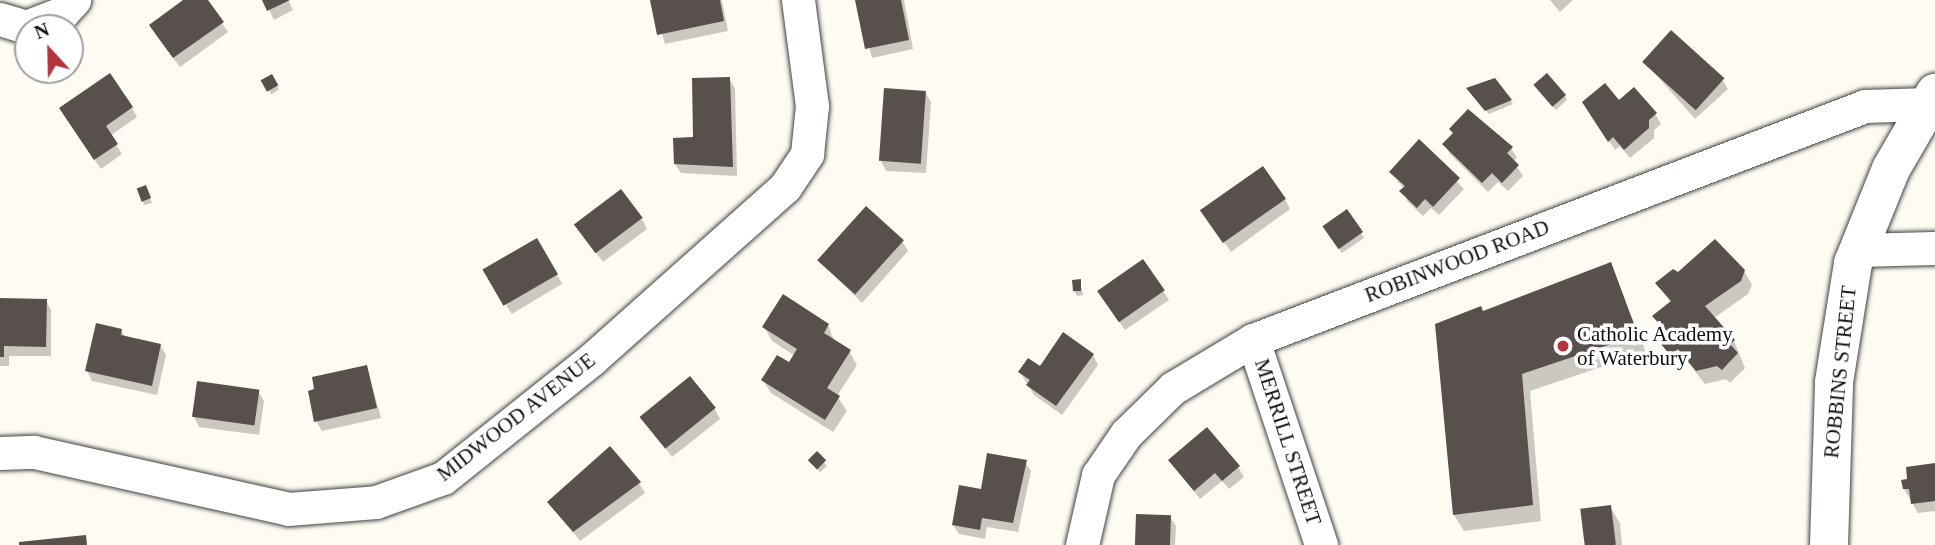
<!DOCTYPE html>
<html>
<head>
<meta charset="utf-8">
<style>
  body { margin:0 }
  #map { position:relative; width:1935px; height:545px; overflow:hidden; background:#fefbf2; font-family:"Times New Roman",serif }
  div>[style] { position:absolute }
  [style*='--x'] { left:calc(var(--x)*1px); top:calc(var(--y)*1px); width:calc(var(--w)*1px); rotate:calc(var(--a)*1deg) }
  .shadow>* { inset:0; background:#0003; transform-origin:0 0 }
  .building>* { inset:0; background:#57504c; transform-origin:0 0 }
  .roads { filter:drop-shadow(0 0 2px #424242) drop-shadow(0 0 2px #424242) }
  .minor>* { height:33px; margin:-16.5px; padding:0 16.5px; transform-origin:16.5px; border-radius:16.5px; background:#fff }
  .tertiary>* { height:38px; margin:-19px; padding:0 19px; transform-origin:19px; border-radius:19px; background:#fff }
  .dots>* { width:19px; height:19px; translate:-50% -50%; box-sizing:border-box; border:4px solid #fff; border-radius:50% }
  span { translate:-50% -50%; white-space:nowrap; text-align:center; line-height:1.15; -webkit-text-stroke:7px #fff; paint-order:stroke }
  .street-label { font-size:21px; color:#0f0f0f }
  .poi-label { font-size:21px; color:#0f0f0f }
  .left { translate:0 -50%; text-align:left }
  .north { position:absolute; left:14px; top:14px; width:70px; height:70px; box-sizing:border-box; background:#fff; border:2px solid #9f9f9f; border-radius:50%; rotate:338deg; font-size:19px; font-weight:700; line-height:28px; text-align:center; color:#0f0f0f }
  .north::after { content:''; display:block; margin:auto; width:24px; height:32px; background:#b1353d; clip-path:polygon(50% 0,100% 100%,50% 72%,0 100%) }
</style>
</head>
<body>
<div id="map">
  <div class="shadow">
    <div style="clip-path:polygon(186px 0,206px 0,228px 32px,180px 67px,156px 35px)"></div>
    <div style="clip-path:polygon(264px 0,288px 0,293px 10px,274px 20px)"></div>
    <div style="clip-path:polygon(652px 0,722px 0,728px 31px,665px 44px)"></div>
    <div style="clip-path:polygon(857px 0,904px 0,913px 49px,872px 58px)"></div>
    <div style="clip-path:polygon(1550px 0,1573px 0,1560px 12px)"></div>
    <div style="clip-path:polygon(1642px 59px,1722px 79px,1728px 89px,1695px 119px)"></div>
    <div style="left:271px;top:76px;width:16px;height:9px;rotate:60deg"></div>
    <div style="clip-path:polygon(729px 79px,735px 88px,737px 176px,681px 173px,675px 164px)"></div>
    <div style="clip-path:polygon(1494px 80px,1513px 104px,1489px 114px,1471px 93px)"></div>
    <div style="clip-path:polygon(1538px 90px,1565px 96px,1567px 100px,1556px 110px)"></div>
    <div style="clip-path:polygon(925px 92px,931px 102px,926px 173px,886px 171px,881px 161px)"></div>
    <div style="clip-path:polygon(1618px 102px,1655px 114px,1661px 124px,1654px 130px,1654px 138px,1630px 158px,1620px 146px,1615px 150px,1590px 112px)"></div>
    <div style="clip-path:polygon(132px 108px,137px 117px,110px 136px,122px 154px,101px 169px,66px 118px)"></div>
    <div style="clip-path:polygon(1451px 129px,1511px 148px,1517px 158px,1513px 161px,1523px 176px,1508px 191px,1498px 182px,1488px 192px,1450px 154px,1445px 145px,1454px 135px)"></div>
    <div style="clip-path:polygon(1419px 142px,1464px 189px,1439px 215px,1431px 208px,1423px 216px,1407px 201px,1404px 189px,1391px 172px)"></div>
    <div style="clip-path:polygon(138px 189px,148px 191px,152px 203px,144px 205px)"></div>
    <div style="clip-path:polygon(1285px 199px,1290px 209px,1231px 252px,1209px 221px)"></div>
    <div style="clip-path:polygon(1347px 212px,1364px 238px,1342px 253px,1327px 232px)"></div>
    <div style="clip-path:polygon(642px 219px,647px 229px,603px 262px,582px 234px)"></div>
    <div style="left:536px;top:240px;width:51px;height:59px;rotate:59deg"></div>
    <div style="clip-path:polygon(902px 241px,908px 251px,862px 303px,819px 260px)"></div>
    <div style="clip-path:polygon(1610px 264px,1646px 352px,1530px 391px,1541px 521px,1464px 531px,1454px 515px,1483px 313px)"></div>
    <div style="clip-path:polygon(1744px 271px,1752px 285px,1748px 294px,1714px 318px,1734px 341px,1745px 368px,1730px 383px,1726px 379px,1705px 384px,1687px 361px,1679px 367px,1662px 343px,1669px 337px,1655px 317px,1671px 303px,1658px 284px,1678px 274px)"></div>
    <div style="clip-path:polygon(1080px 281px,1083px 295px,1077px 296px,1074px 291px)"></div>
    <div style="clip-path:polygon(1163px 291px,1169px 300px,1125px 330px,1105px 301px)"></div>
    <div style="clip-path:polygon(0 300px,46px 300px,51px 310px,51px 356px,9px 356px,9px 366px,0 366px)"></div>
    <div style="clip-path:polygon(828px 325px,834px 341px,849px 351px,857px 365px,837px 396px,847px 411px,833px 432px,771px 393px,763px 380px,789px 365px,795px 356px,772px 341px,764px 327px)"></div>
    <div style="clip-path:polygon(121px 330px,125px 337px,160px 345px,166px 355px,157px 395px,92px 381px,87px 371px)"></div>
    <div style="clip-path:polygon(1093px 355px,1098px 365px,1062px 415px,1034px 395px,1020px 372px)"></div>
    <div style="clip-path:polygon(367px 367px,381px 418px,322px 431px,316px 421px)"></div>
    <div style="clip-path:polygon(258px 391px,264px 401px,259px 435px,199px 427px,194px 417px)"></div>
    <div style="clip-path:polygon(715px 409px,720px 419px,672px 457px,642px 417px)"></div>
    <div style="clip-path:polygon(817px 453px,827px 466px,820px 472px,813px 465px)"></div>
    <div style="clip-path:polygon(1025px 462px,1031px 471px,1018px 532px,987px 527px,985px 539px,959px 534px,953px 525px,982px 491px)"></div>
    <div style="clip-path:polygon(1935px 465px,1935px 511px,1918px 513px,1904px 489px)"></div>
    <div style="clip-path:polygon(1238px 467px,1244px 477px,1229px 489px,1222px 481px,1200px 499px,1176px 469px)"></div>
    <div style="clip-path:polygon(639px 483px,645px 493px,580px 541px,550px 502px)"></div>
    <div style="clip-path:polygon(1610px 507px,1620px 523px,1622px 545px,1585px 545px)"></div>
    <div style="clip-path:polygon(1170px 517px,1176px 526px,1175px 545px,1137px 545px)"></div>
  </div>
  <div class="building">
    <div style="clip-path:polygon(183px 0,208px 0,224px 22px,173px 58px,149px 25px)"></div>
    <div style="clip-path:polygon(262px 0,290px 0,267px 11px)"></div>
    <div style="clip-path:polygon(650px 0,720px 0,724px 21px,657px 35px)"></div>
    <div style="clip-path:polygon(855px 0,901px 0,909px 40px,865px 49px)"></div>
    <div style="left:1671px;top:30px;width:72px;height:43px;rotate:42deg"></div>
    <div style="clip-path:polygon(110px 73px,133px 107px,106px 126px,118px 144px,94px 160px,59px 108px)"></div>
    <div style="left:1547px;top:73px;width:29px;height:18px;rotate:49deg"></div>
    <div style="left:272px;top:74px;width:13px;height:13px;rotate:61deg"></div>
    <div style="clip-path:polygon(730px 77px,733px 167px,674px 164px,673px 138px,693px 137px,692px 78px)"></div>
    <div style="clip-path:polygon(1495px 78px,1512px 100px,1485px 111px,1466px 88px)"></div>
    <div style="clip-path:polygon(1605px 83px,1619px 100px,1634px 87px,1657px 113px,1649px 120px,1649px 128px,1624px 150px,1613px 137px,1608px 142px,1582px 102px)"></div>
    <div style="left:884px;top:88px;width:42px;height:73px;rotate:4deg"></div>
    <div style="clip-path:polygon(1468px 109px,1513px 147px,1507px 153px,1519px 165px,1502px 183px,1492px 173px,1482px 183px,1442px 144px,1453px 133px,1449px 129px)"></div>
    <div style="clip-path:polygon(1419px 139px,1460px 178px,1433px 207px,1425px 199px,1417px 208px,1399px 191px,1405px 186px,1389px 172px)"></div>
    <div style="left:1263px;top:166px;width:40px;height:77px;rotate:55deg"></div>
    <div style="left:146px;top:185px;width:14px;height:10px;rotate:69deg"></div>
    <div style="left:621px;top:189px;width:36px;height:59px;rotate:53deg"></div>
    <div style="left:866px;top:206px;width:51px;height:73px;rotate:42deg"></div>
    <div style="left:1347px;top:209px;width:28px;height:30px;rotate:55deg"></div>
    <div style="left:537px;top:238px;width:42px;height:63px;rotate:60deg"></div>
    <div style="clip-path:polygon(1715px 239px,1745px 270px,1741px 281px,1705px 306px,1735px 340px,1730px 344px,1738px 353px,1722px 370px,1717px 366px,1696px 371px,1678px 349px,1670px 355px,1660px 343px,1669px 334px,1652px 316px,1671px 301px,1655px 283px,1673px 269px,1678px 272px)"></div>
    <div style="left:1143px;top:259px;width:38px;height:56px;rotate:55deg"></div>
    <div style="clip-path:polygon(1611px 262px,1638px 335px,1522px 374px,1533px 505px,1453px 515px,1435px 324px,1481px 306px,1483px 311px)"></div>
    <div style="clip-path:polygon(1081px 279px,1081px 291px,1073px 291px,1072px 280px)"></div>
    <div style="clip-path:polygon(783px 294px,829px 324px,824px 333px,851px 350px,827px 388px,840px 396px,825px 420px,761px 380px,777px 355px,789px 362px,797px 349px,762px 327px)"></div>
    <div style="clip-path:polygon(0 298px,47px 299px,46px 347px,4px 346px,4px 357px,0 357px)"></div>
    <div style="clip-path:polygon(96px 323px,122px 329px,121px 335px,161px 344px,152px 386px,85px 371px)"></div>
    <div style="clip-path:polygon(1063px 332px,1094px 354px,1056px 406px,1026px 385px,1030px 380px,1018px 372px,1028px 358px,1040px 366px)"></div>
    <div style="clip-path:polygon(367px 365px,377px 408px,314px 422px,308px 391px,314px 389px,312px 377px)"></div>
    <div style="left:690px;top:376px;width:41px;height:65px;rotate:51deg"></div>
    <div style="left:197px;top:381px;width:63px;height:36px;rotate:8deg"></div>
    <div style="clip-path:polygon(1207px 427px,1240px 466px,1222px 481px,1215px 473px,1194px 491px,1168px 460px)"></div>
    <div style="clip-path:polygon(610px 446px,641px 482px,573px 532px,547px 502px)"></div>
    <div style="left:817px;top:451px;width:13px;height:13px;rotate:45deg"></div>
    <div style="clip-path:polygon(987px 453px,1027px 460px,1013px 523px,982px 518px,980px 530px,952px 525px,959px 485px,981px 489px)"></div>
    <div style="clip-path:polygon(1935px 463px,1935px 501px,1911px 504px,1909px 489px,1903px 489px,1901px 480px,1907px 479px,1906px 467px)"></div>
    <div style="left:1611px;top:505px;width:40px;height:31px;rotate:83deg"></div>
    <div style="left:1136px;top:514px;width:35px;height:31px;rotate:2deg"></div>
    <div style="clip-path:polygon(86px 535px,87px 545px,19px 545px,19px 542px)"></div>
  </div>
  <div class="roads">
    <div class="minor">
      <div style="--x:0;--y:19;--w:27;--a:17"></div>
      <div style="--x:26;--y:27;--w:39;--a:-21"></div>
      <div style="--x:62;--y:13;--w:18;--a:-47"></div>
      <div style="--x:1857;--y:250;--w:78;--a:-1.5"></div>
      <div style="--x:1253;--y:340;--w:216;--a:71.6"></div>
      <div style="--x:0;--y:453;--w:34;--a:-2"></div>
      <div style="--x:34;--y:452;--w:260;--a:12.6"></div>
      <div style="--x:288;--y:509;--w:88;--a:-4.5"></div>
      <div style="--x:376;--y:502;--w:71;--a:-19.7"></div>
      <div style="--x:443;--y:478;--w:191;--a:-38.6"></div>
      <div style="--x:592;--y:359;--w:259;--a:-41.7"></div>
      <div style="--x:785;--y:187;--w:40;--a:-56"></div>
      <div style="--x:807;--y:154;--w:48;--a:-84.1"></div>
      <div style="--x:812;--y:106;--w:107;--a:-97.5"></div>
      <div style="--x:1082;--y:545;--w:72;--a:-77.1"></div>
      <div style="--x:1098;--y:475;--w:50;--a:-55.7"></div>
      <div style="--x:1126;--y:434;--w:66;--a:-44.4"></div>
      <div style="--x:1173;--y:388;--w:93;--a:-31"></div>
      <div style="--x:1253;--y:340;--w:655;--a:-20.92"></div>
      <div style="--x:1865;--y:106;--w:63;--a:-1.8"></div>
    </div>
    <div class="tertiary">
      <div style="--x:1829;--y:545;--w:163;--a:-88.2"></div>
      <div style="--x:1834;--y:382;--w:121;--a:-80.9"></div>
      <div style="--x:1853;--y:263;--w:101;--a:-68"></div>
      <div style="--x:1891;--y:169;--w:88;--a:-59.9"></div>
    </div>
  </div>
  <div class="dots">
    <div style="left:1563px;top:346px;background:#b1353d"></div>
  </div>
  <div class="street-label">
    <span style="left:1457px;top:261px;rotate:-21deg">ROBINWOOD ROAD</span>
    <span style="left:1840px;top:372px;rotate:-84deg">ROBBINS STREET</span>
    <span style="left:516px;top:417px;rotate:-38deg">MIDWOOD AVENUE</span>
    <span style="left:1288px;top:442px;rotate:72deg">MERRILL STREET</span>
  </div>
  <div class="poi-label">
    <span class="left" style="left:1577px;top:346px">Catholic Academy<br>of Waterbury</span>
  </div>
  <div class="north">N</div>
</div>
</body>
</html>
